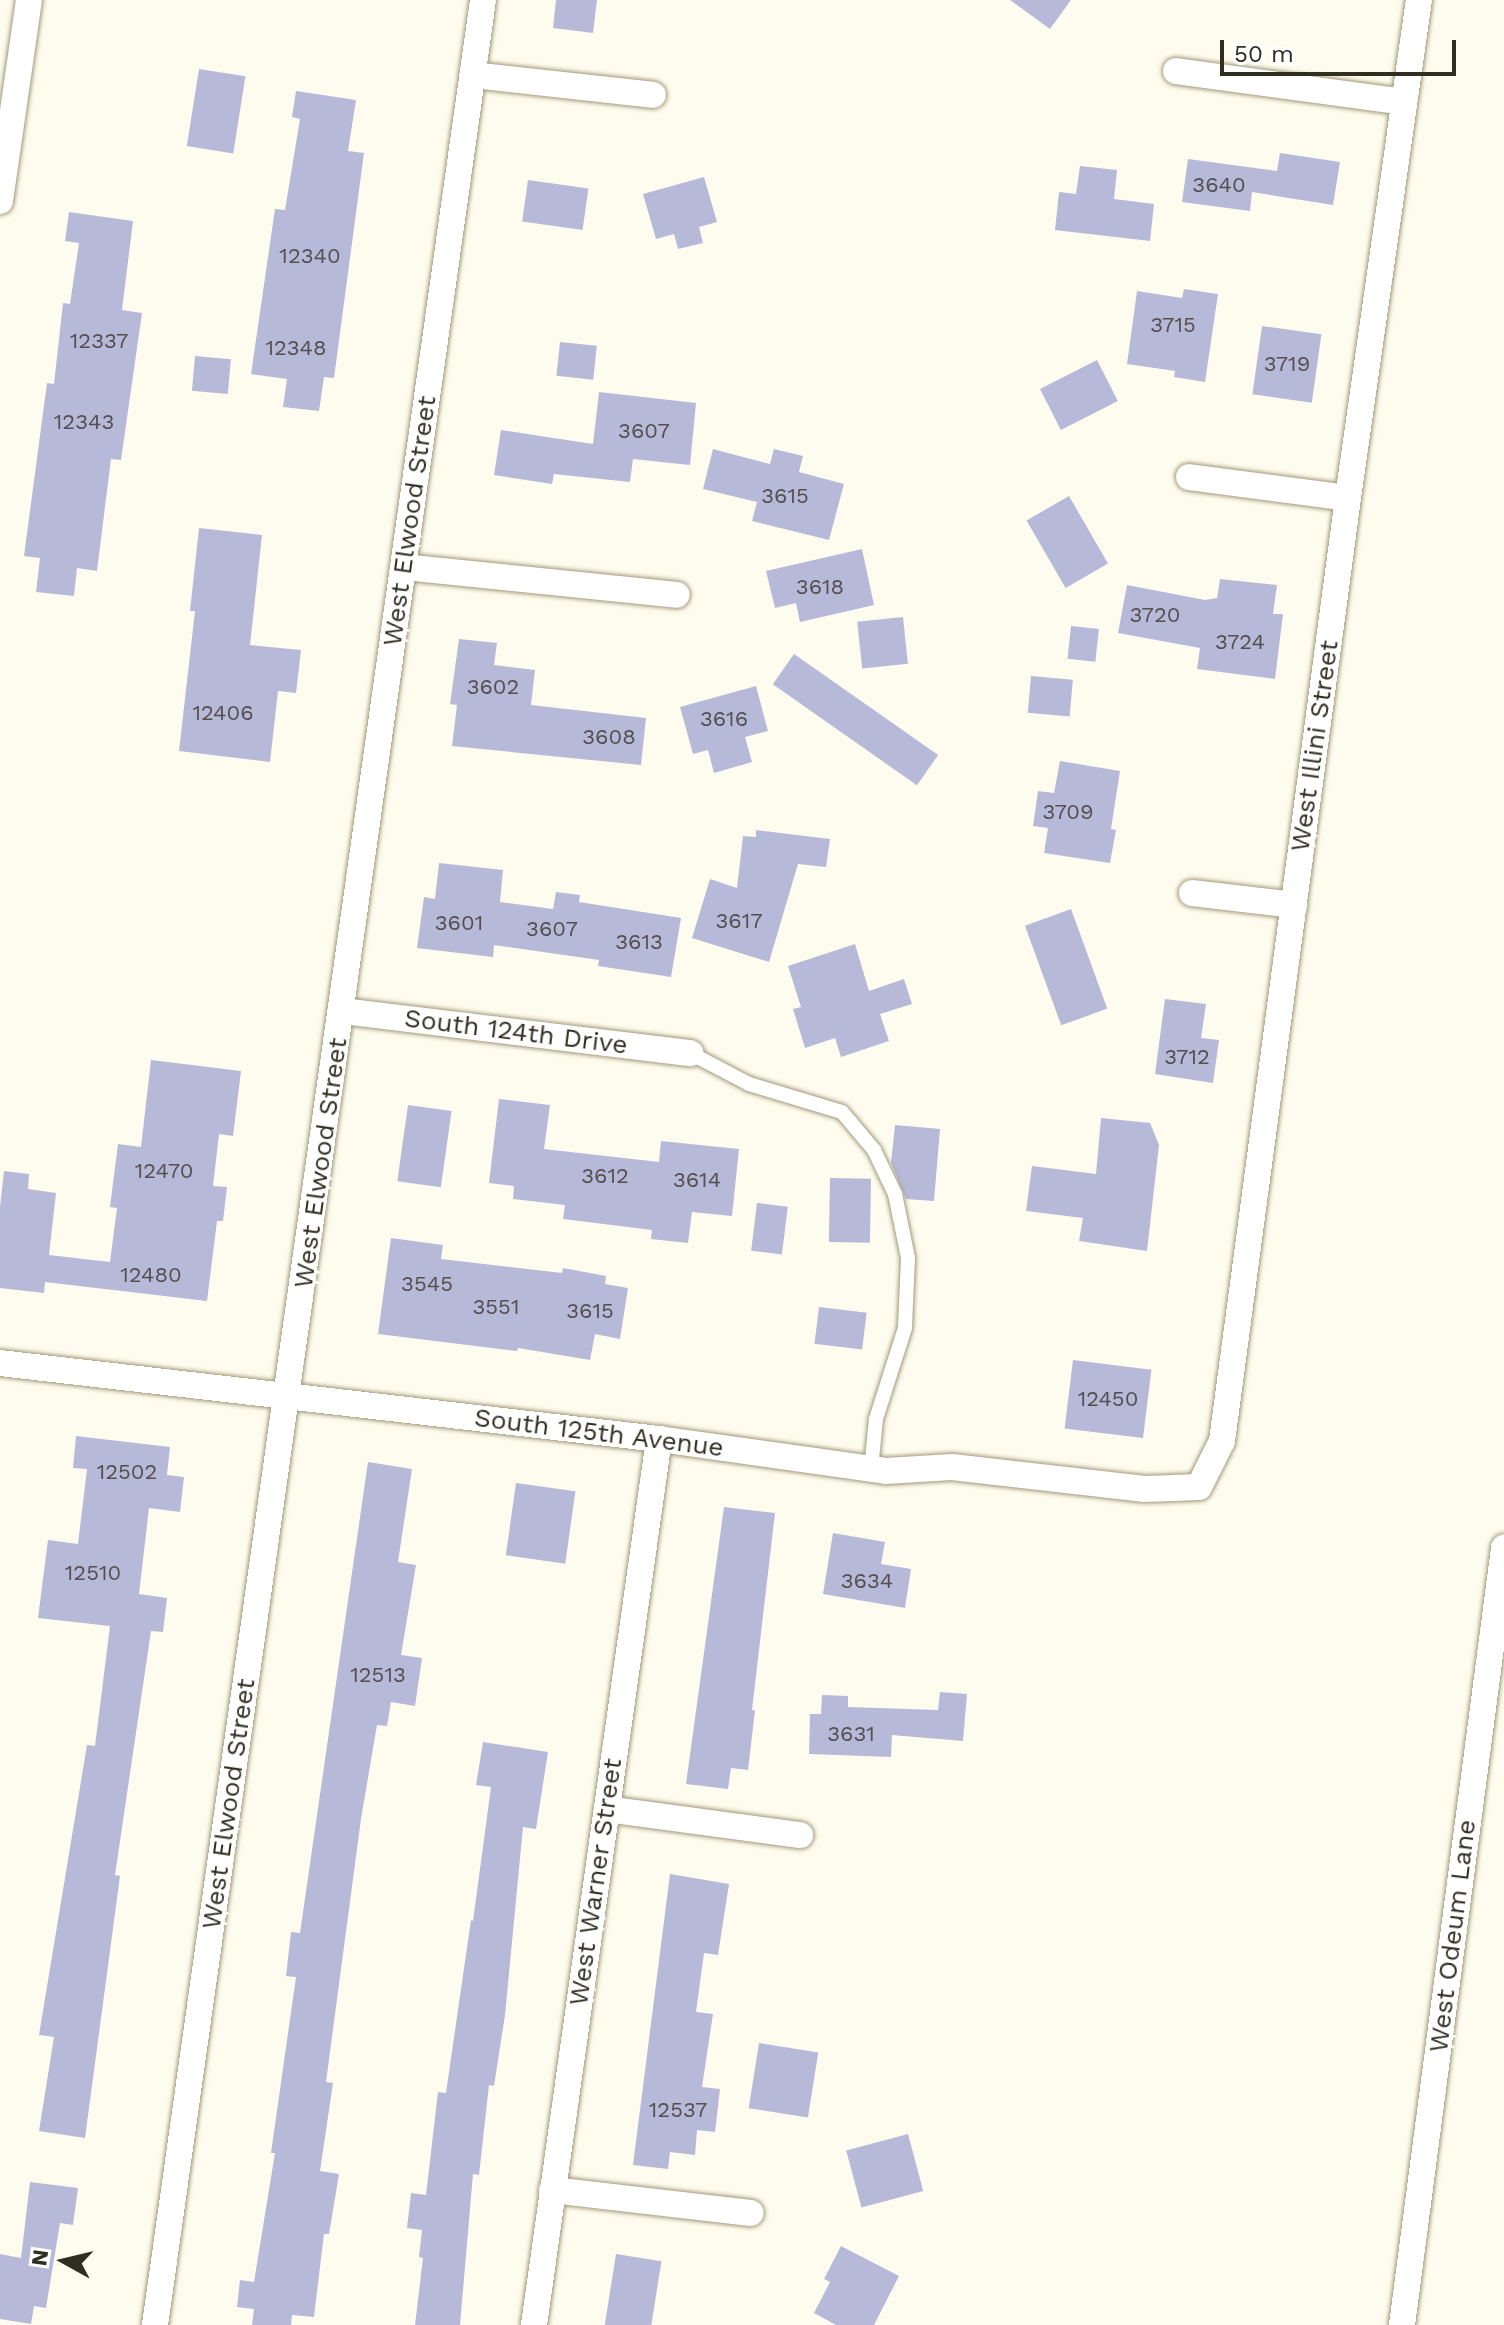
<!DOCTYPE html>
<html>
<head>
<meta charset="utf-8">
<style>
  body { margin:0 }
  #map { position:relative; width:1504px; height:2325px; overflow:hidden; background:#fefcee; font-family:"Work Sans",sans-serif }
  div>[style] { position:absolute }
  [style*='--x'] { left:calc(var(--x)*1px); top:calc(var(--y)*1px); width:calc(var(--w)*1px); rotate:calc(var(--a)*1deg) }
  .building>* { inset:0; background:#b7b9d9; transform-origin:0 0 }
  .roads { filter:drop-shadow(0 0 2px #a09a7b) drop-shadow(0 0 2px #a09a7b) }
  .lane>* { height:14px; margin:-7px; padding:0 7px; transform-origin:7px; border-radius:7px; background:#fff }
  .street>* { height:26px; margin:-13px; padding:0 13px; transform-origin:13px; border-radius:13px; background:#fff }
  span { translate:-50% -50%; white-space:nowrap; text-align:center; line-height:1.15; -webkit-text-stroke:6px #fff; paint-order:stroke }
  .number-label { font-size:22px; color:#52514f }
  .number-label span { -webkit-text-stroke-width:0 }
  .street-label { font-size:26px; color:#302e21 }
  .north { position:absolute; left:24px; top:2221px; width:80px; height:80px; -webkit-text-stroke:6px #fff; paint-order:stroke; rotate:278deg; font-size:22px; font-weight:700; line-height:32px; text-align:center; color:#302e21 }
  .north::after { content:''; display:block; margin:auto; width:28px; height:36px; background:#302e21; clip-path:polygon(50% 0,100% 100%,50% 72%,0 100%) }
  .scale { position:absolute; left:1220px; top:40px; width:236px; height:36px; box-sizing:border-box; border:4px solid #302e21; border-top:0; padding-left:10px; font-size:24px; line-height:28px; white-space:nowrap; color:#302e21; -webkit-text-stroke:6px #fff; paint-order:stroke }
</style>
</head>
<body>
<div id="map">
  <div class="building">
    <div style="clip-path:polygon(556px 0,597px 0,593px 33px,553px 28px)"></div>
    <div style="clip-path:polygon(1010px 0,1071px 0,1050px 29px)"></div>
    <div style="left:199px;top:69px;width:47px;height:78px;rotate:9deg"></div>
    <div style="clip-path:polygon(296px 91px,356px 100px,348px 151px,364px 153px,334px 378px,324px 377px,319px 411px,283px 407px,287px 379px,251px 374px,275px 209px,285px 210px,300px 119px,292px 117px)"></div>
    <div style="clip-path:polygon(1280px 153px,1340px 162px,1333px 205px,1252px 192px,1250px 211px,1182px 202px,1188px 159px,1277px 171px)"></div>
    <div style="clip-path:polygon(1080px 166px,1117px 170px,1114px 199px,1154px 204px,1150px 241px,1055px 230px,1059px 192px,1076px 194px)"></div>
    <div style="clip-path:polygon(704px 177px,717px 222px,699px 227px,703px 243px,678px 249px,674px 234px,656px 239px,643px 194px)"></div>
    <div style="left:528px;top:180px;width:61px;height:42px;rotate:8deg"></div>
    <div style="clip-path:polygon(69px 212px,133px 221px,122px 310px,142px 313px,121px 460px,111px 459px,97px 571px,77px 568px,74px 596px,36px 592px,40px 558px,24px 556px,47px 383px,54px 384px,63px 303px,70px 304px,79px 243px,65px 241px)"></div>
    <div style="clip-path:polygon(1184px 289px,1218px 294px,1205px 382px,1174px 377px,1175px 371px,1127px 364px,1137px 291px,1182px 298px)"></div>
    <div style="left:1262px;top:326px;width:60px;height:69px;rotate:8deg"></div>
    <div style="left:560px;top:342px;width:37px;height:34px;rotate:6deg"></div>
    <div style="left:195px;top:356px;width:36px;height:35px;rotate:5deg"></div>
    <div style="left:1097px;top:360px;width:46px;height:64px;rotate:63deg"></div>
    <div style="clip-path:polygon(599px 392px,696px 403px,690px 465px,633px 459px,630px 482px,554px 474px,552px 484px,494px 475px,501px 430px,593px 444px)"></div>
    <div style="clip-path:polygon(713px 449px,770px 464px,774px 449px,803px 456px,799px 472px,844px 484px,829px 540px,752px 521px,757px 502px,703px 489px)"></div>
    <div style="left:1069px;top:496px;width:78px;height:49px;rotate:60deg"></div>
    <div style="clip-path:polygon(199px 528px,262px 535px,250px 645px,301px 650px,296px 693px,278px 691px,270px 762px,179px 751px,195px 611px,190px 611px)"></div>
    <div style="clip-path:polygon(862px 549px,874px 605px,800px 622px,796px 603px,775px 608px,766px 571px)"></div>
    <div style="clip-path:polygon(1220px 579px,1277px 585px,1273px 614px,1283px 614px,1275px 679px,1197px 669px,1200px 648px,1118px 633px,1127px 585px,1205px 600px,1217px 598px)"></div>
    <div style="left:903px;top:617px;width:47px;height:46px;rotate:84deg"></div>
    <div style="left:1071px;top:626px;width:28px;height:33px;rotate:6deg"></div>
    <div style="clip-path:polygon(459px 639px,497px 643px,494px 665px,535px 670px,531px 705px,646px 718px,641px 765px,452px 746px,457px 705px,450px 704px)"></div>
    <div style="left:794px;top:654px;width:176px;height:37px;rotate:35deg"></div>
    <div style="left:1031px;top:676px;width:42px;height:37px;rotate:5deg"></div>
    <div style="clip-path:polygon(756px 686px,768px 731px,745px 737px,752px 762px,714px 773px,708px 750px,693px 754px,680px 707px)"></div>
    <div style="clip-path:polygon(1060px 761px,1120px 771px,1111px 829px,1116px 830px,1110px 863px,1044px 853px,1048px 828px,1033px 826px,1038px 791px,1054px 793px)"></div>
    <div style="clip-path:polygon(756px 830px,830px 839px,826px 867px,798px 864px,769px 962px,692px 938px,710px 879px,737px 888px,743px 836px,756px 837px)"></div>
    <div style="clip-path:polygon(439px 863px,503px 870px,500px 902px,553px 909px,556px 892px,580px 895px,579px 902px,681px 918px,671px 977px,598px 966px,599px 960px,494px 945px,493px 957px,417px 948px,424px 897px,435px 899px)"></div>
    <div style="left:1071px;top:909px;width:106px;height:49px;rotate:70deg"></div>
    <div style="clip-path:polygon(855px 944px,869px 991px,904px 979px,912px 1004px,880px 1014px,889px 1041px,841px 1057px,835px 1038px,805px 1048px,793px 1009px,801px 1007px,788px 966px)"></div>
    <div style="clip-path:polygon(1165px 999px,1206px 1004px,1201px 1038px,1219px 1040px,1213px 1083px,1155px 1074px)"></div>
    <div style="clip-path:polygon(151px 1060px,241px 1071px,233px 1136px,219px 1134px,213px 1186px,227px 1187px,223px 1221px,217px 1221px,207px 1301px,45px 1282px,44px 1293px,0 1288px,0 1207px,4px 1171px,29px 1174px,28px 1189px,56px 1193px,49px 1255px,110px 1262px,117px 1208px,110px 1207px,118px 1144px,141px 1147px)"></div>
    <div style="clip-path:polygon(499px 1099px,550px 1105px,544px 1149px,659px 1162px,661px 1141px,739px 1149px,732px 1216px,692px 1212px,688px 1243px,651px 1239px,652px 1230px,563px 1219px,565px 1205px,513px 1199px,514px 1186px,489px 1183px)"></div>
    <div style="left:408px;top:1105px;width:44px;height:77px;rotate:8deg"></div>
    <div style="clip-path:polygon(1101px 1118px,1150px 1123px,1159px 1145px,1147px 1251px,1079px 1241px,1083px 1218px,1026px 1211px,1032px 1166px,1096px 1174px)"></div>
    <div style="clip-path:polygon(895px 1125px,940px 1129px,934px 1201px,906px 1199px,891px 1163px)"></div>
    <div style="left:830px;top:1178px;width:41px;height:64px;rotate:1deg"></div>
    <div style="left:757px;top:1203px;width:31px;height:48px;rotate:7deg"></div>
    <div style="clip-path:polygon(391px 1238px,443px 1245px,441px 1259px,562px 1273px,563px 1268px,606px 1276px,605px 1284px,628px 1288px,620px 1339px,595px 1334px,590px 1360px,518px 1348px,517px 1351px,378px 1334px)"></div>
    <div style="left:819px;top:1307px;width:48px;height:37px;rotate:7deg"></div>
    <div style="left:1073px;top:1360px;width:79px;height:69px;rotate:7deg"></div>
    <div style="clip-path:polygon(76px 1436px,170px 1447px,167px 1475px,184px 1477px,180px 1512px,149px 1508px,139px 1594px,167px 1598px,163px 1632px,151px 1631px,115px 1875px,120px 1876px,85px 2138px,39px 2131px,54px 2037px,39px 2035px,87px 1745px,95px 1746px,110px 1626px,38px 1618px,48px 1540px,78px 1544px,87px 1469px,73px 1468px)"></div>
    <div style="clip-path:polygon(368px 1462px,412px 1469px,398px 1562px,416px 1565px,401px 1655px,422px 1658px,415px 1706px,391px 1702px,387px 1726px,377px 1725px,361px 1819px,326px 2082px,333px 2083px,320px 2171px,339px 2174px,329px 2234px,324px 2234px,314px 2317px,292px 2315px,291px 2325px,252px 2325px,254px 2309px,237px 2307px,240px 2280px,254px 2282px,275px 2153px,271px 2153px,296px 1977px,286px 1976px,291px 1932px,300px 1933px)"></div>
    <div style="left:516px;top:1483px;width:60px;height:73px;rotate:8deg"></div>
    <div style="clip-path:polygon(724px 1507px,775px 1513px,752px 1710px,755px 1710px,748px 1770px,731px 1768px,728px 1789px,686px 1784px)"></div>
    <div style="clip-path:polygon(833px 1533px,885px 1542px,881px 1564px,911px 1569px,905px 1608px,823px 1594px)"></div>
    <div style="clip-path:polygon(940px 1692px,967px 1694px,963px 1741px,892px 1735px,891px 1757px,809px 1754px,810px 1714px,821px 1714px,822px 1695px,848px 1696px,848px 1707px,938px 1710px)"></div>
    <div style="clip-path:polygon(483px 1742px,548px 1752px,536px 1829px,523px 1827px,505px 2015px,494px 2086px,489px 2085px,479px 2175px,473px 2174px,460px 2325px,415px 2325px,423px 2258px,419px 2257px,422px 2230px,407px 2228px,411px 2193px,426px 2195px,438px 2092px,446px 2093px,471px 1920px,473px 1921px,491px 1787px,476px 1785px)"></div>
    <div style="clip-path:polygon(670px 1874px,729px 1884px,718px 1955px,704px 1953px,696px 2012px,713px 2014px,702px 2087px,720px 2089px,715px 2132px,697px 2130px,695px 2155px,670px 2152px,668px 2169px,633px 2165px)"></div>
    <div style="left:759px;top:2043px;width:60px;height:66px;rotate:9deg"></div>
    <div style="left:908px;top:2134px;width:59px;height:64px;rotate:75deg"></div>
    <div style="clip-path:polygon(30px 2182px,78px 2188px,73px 2225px,60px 2223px,46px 2308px,34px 2306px,31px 2324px,0 2319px,0 2254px,21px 2258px)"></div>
    <div style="clip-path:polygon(841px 2246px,899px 2276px,874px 2325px,836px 2325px,814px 2313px,830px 2282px,824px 2279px)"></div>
    <div style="left:616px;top:2254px;width:46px;height:72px;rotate:9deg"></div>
  </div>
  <div class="roads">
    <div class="lane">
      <div style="--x:690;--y:1053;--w:67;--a:27.7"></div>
      <div style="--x:749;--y:1084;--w:97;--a:16.8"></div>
      <div style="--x:842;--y:1112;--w:50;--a:49.9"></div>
      <div style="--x:874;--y:1150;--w:49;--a:64.5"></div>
      <div style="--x:895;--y:1194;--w:65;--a:78.5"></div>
      <div style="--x:908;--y:1258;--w:70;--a:92.5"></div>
      <div style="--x:905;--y:1328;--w:96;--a:107.7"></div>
      <div style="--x:876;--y:1419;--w:50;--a:95.7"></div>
    </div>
    <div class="street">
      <div style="--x:1176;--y:71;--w:230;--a:7.7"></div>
      <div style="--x:473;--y:75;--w:181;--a:6.3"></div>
      <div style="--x:0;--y:201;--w:203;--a:-81.8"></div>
      <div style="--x:1189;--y:477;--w:160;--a:7.5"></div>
      <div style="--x:403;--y:567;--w:275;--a:5.8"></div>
      <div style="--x:1192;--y:893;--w:103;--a:6.7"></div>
      <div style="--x:342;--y:1011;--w:351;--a:6.9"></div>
      <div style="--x:0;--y:1363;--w:663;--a:6.58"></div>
      <div style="--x:659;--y:1439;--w:229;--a:8"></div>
      <div style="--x:886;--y:1471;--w:66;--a:-3.5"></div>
      <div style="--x:952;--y:1467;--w:194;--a:6.5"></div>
      <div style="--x:1145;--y:1489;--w:54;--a:-2.1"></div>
      <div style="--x:1199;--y:1487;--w:51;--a:-63.4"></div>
      <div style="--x:1222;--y:1441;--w:951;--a:-82.39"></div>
      <div style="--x:1348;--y:498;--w:503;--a:-81.89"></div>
      <div style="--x:607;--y:1809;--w:195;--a:7.7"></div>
      <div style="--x:552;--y:2190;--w:200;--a:6.6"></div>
      <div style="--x:155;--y:2325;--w:2348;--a:-81.97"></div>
      <div style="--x:534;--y:2325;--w:895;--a:-81.97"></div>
      <div style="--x:1402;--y:2325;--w:784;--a:-82.52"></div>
    </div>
  </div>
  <div class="number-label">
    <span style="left:1219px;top:185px">3640</span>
    <span style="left:310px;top:256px">12340</span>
    <span style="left:1173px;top:325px">3715</span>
    <span style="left:99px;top:341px">12337</span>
    <span style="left:296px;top:348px">12348</span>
    <span style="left:1287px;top:364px">3719</span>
    <span style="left:84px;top:422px">12343</span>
    <span style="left:644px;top:431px">3607</span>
    <span style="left:785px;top:496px">3615</span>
    <span style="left:820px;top:587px">3618</span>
    <span style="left:1155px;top:615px">3720</span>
    <span style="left:1240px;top:642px">3724</span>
    <span style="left:493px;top:687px">3602</span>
    <span style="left:223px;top:713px">12406</span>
    <span style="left:724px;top:719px">3616</span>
    <span style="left:609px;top:737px">3608</span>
    <span style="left:1068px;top:812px">3709</span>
    <span style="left:739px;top:921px">3617</span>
    <span style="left:459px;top:923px">3601</span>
    <span style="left:552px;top:929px">3607</span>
    <span style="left:639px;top:942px">3613</span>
    <span style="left:1187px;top:1057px">3712</span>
    <span style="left:164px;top:1171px">12470</span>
    <span style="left:605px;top:1176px">3612</span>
    <span style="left:697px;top:1180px">3614</span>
    <span style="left:151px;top:1275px">12480</span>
    <span style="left:427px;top:1284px">3545</span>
    <span style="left:496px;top:1307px">3551</span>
    <span style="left:590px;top:1311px">3615</span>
    <span style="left:1108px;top:1399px">12450</span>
    <span style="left:127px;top:1472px">12502</span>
    <span style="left:93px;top:1573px">12510</span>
    <span style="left:867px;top:1581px">3634</span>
    <span style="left:378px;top:1675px">12513</span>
    <span style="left:851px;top:1734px">3631</span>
    <span style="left:678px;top:2110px">12537</span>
  </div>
  <div class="street-label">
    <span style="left:410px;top:521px;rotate:-82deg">West Elwood Street</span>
    <span style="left:1315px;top:746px;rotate:-82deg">West Illini Street</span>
    <span style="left:516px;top:1032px;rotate:7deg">South 124th Drive</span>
    <span style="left:321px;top:1163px;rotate:-82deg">West Elwood Street</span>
    <span style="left:599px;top:1433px;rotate:7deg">South 125th Avenue</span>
    <span style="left:229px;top:1804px;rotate:-82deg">West Elwood Street</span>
    <span style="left:596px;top:1882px;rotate:-82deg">West Warner Street</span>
    <span style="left:1453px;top:1936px;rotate:-83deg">West Odeum Lane</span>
  </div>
  <div class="north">N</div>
  <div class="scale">50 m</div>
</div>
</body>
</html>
